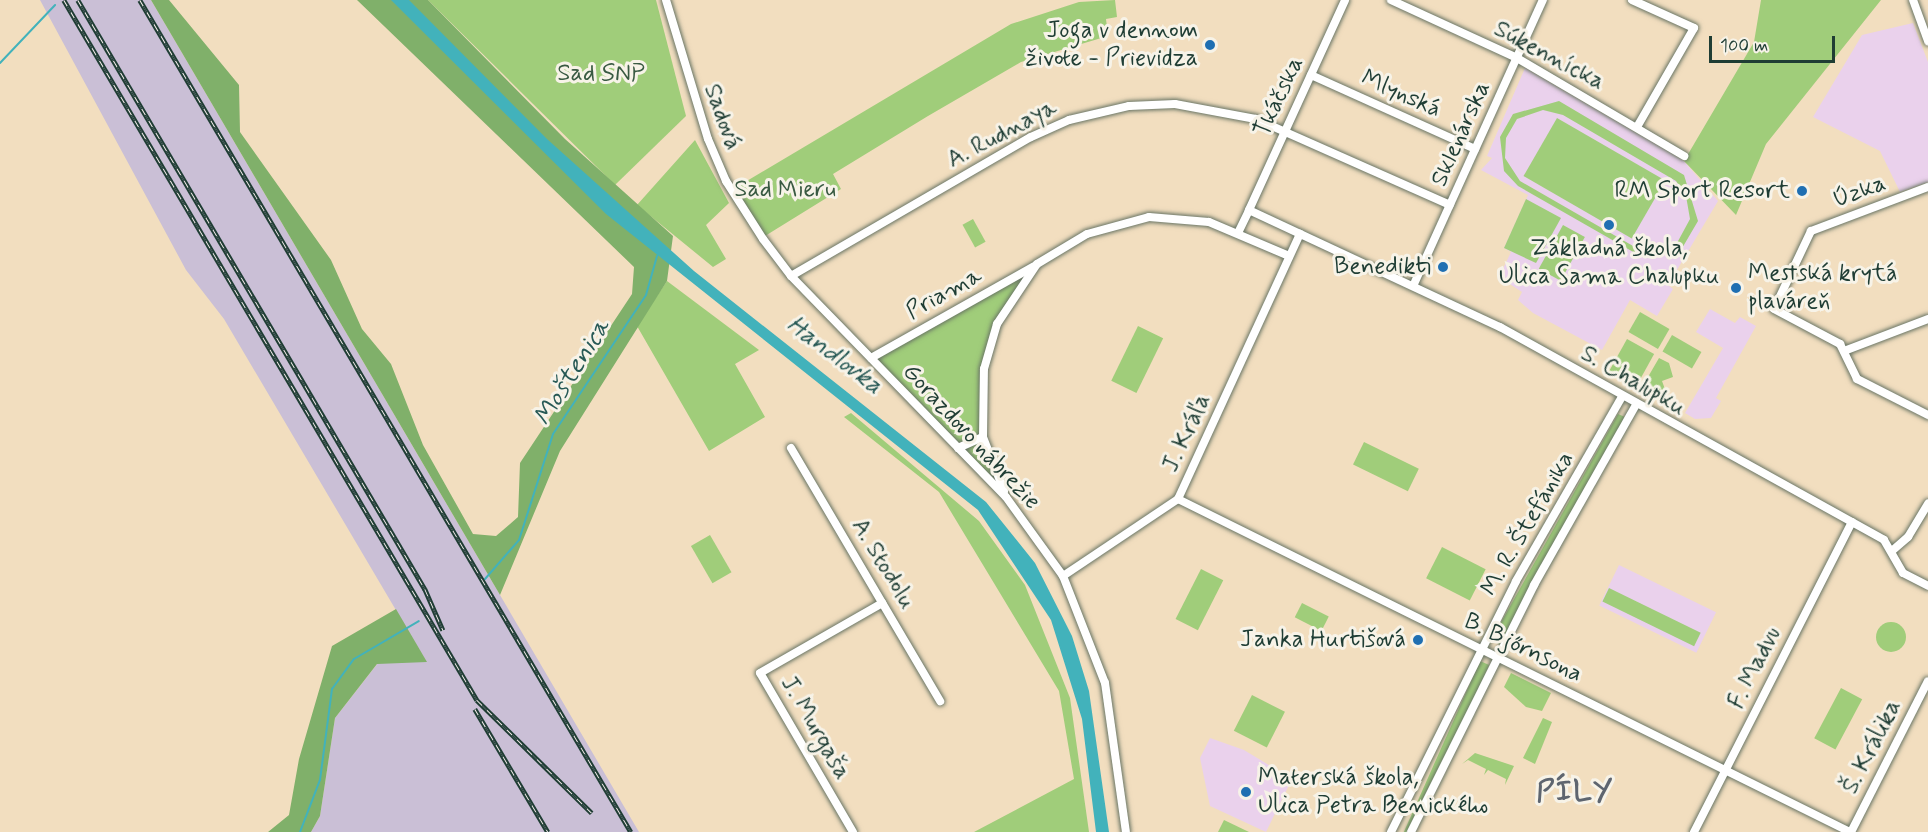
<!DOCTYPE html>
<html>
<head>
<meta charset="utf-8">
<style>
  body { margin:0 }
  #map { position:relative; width:1928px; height:832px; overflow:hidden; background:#f2debf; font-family:Mynerve,sans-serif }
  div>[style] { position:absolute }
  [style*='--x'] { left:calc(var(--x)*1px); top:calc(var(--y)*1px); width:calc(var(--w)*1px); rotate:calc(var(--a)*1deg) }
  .built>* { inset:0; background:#ead1ec; transform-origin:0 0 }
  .industrial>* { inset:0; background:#cabfd6 }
  .green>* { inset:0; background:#a0cd7a; transform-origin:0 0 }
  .round { border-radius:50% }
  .forest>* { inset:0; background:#80b06a }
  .water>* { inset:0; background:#42b2bb }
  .stream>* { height:2px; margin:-1px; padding:0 1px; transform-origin:1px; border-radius:1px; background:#42b2bb }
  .roads { filter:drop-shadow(0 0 2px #697565) drop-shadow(0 0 2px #697565) }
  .street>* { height:8px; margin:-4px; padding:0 4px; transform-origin:4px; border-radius:4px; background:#fff }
  .rail>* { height:4.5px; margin-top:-2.25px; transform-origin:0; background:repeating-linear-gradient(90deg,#f7f3e8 0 7px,#1f3d34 0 14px); box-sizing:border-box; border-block:2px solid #1f3d34 }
  .dots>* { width:16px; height:16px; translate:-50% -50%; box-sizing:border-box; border:3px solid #f7f3e8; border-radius:50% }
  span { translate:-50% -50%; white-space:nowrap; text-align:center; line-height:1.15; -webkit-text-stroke:6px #f7f3e8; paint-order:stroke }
  .poi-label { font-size:24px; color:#1f3d34 }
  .right { translate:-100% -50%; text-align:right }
  .left { translate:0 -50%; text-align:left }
  .street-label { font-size:24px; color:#1f3d34 }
  .park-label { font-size:24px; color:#395a42 }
  .water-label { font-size:26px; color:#285a56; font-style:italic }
  .district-label { font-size:30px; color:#5e656f; font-weight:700; letter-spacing:1.5px }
  .scale { position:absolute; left:1709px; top:36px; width:126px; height:27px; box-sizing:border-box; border:3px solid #1f3d34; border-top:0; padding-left:8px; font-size:18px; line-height:21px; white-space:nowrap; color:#1f3d34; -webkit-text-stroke:4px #f7f3e8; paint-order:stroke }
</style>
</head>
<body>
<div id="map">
  <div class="built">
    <div style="clip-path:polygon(1913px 23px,1928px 62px,1928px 182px,1900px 192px,1880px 151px,1813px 117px,1862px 35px)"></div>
    <div style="clip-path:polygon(1525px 68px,1684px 161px,1718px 201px,1668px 285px,1673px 289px,1657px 316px,1630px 300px,1602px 350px,1533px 313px,1518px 300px,1522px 292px,1499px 277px,1511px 252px,1504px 248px,1528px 195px,1481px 170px,1492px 158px,1487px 156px)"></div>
    <div style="clip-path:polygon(1710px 309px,1735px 323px,1740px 317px,1756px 326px,1716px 398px,1721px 401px,1711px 418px,1695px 419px,1685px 413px,1723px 348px,1696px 332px)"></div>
    <div style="left:1619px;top:565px;width:108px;height:45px;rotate:26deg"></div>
    <div style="clip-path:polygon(1210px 738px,1244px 750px,1292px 779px,1266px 832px,1210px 806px,1200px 758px)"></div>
  </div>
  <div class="industrial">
    <div style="clip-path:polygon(40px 0,151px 0,639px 832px,311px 832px,320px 816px,335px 718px,378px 663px,426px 661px,224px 319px,186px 270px)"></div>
  </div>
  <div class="green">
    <div style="clip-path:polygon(428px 0,656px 0,686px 116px,615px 185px)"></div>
    <div style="clip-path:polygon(1115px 0,1117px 17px,1106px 19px,1108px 36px,1021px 62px,928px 116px,833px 174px,841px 189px,765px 236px,735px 188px,1011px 24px,1079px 2px)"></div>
    <div style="clip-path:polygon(1761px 0,1881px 0,1766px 144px,1736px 215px,1684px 161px,1754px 42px)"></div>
    <div style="clip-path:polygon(evenodd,1559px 101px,1684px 175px,1698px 221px,1681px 250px,1642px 257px,1518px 186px,1504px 171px,1500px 137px,1513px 114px,1559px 101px,1543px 110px,1563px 115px,1676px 181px,1686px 196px,1690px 219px,1677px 243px,1640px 250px,1520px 181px,1505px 158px,1506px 138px,1517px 119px,1543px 110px)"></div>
    <div style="left:1557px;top:118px;width:125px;height:67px;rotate:30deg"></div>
    <div style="clip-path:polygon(695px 140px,729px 203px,706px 225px,726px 259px,713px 267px,637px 205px)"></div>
    <div style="clip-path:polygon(1526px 199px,1561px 218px,1536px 263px,1504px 248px)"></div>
    <div style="left:973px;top:219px;width:26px;height:12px;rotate:61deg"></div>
    <div style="left:1563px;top:225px;width:25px;height:50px;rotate:29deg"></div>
    <div style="clip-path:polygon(1032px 269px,1008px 307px,983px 369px,982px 436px,1006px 498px,871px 358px)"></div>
    <div style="clip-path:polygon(667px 281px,759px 350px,735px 364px,765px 417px,709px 451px,637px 326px)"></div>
    <div style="left:1640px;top:312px;width:34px;height:23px;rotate:30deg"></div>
    <div style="left:1138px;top:326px;width:28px;height:61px;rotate:26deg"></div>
    <div style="left:1672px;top:335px;width:34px;height:19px;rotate:30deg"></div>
    <div style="left:1627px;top:339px;width:31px;height:39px;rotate:29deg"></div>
    <div style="clip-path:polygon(1659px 358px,1669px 363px,1673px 377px,1662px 381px,1666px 392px,1652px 398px,1641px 389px)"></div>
    <div style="clip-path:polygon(851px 413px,979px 521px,1025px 585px,1070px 698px,1089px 832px,974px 832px,1074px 779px,1059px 691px,939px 492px,844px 417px)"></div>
    <div style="clip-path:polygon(1618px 414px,1625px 417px,1500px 644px,1491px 640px)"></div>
    <div style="left:1364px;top:442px;width:61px;height:25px;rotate:26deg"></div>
    <div style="left:710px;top:535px;width:43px;height:22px;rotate:60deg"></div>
    <div style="left:1442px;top:547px;width:49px;height:35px;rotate:27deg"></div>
    <div style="left:1201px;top:569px;width:25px;height:56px;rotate:27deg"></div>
    <div style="left:1609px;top:588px;width:102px;height:15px;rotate:26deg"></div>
    <div style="left:1302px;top:603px;width:30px;height:16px;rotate:27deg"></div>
    <div class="round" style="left:1876px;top:622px;width:30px;height:30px"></div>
    <div style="left:1480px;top:661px;width:10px;height:191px;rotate:24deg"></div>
    <div style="clip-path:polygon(1511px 673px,1551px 693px,1542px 711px,1526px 707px,1504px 687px)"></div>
    <div style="left:1841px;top:688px;width:24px;height:57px;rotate:28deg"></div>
    <div style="left:1252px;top:695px;width:37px;height:40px;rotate:27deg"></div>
    <div style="clip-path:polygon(1543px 718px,1552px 722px,1535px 764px,1523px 758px)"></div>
    <div style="clip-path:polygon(1475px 753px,1514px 766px,1505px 785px,1506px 779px,1488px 770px,1484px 775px,1486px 769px,1468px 760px,1462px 764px)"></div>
    <div style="clip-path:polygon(1224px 820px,1249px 832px,1218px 832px)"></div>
  </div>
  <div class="forest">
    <div style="clip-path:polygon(151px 0,169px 0,239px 85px,240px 132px,331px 260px,362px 329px,391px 364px,423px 445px,473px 534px,496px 536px,518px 517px,520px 463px,632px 294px,634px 267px,357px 0,428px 0,565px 139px,673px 236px,667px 281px,560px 451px,500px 595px)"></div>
    <div style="clip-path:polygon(396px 609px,427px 662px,377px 664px,335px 718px,320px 816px,311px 832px,268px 832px,289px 815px,299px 759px,332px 646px)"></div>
  </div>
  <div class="water">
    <div style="clip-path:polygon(391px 0,409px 0,547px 139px,694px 271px,986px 502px,1035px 563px,1072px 636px,1089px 691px,1109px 832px,1096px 832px,1082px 719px,1051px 620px,978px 510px,606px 214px)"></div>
  </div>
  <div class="stream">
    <div style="--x:0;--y:63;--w:80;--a:-46.5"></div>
    <div style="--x:485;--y:579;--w:52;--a:-48.9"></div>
    <div style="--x:519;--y:540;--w:111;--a:-72.2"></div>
    <div style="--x:553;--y:434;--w:167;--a:-56.2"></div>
    <div style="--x:646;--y:295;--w:41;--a:-74.2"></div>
    <div style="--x:300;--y:832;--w:56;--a:-69"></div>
    <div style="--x:320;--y:780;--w:92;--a:-82.5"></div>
    <div style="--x:332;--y:689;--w:37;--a:-54"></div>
    <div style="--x:354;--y:659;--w:75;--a:-30.3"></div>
  </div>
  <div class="roads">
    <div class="street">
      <div style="--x:666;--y:0;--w:145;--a:73.2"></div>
      <div style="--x:708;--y:139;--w:46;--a:66.8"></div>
      <div style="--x:726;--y:181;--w:69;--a:57.5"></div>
      <div style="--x:763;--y:239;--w:46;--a:52.9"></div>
      <div style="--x:791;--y:276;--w:308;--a:45.8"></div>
      <div style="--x:1006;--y:497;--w:97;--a:54.2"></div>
      <div style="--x:1063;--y:576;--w:115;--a:68.6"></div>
      <div style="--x:1105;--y:683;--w:150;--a:82"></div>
      <div style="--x:1391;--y:0;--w:139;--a:24.7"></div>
      <div style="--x:1517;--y:58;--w:194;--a:30.4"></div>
      <div style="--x:1632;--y:0;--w:68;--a:24.3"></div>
      <div style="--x:1694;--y:28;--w:114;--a:119.9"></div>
      <div style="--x:1913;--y:0;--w:44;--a:69.9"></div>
      <div style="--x:1311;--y:75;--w:180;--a:24.3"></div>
      <div style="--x:1928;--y:187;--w:125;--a:159.4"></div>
      <div style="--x:1811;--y:231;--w:86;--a:115.4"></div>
      <div style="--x:1774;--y:309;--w:75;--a:27.9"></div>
      <div style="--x:1840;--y:344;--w:39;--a:64"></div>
      <div style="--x:1857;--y:379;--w:80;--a:26.9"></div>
      <div style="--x:1249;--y:210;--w:231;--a:-65.4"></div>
      <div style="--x:1238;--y:233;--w:25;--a:-64"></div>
      <div style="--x:1249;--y:210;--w:277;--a:25"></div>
      <div style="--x:1500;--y:327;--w:439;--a:29"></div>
      <div style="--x:1884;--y:540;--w:38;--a:60"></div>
      <div style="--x:1903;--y:573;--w:28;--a:27"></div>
      <div style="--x:791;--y:276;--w:277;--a:-30.1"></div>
      <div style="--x:1031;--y:137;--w:42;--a:-24.1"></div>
      <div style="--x:1069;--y:120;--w:62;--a:-13.1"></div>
      <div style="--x:1129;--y:106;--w:46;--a:-2.5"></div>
      <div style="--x:1175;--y:104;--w:82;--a:10.5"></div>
      <div style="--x:1256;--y:119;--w:212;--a:23.9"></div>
      <div style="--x:1414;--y:284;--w:312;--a:-65.6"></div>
      <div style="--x:1844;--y:351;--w:90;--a:-20.9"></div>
      <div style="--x:871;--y:358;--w:187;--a:-29.4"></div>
      <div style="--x:791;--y:448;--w:294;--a:59.5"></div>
      <div style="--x:958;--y:448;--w:27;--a:-24"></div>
      <div style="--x:1004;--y:491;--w:58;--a:-111.3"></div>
      <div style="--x:983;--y:437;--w:68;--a:-89.2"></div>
      <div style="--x:984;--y:369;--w:47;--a:-73.9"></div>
      <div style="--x:997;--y:324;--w:72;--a:-56.3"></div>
      <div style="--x:1037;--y:264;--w:58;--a:-31"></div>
      <div style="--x:1087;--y:234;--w:64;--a:-15.3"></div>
      <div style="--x:1149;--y:217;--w:60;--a:4.8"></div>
      <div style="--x:1209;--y:222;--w:87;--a:23"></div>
      <div style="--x:1178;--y:499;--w:750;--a:26.36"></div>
      <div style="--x:1893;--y:550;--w:20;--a:-41"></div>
      <div style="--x:1908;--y:537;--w:39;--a:-59"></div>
      <div style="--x:1063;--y:576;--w:138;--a:-33.8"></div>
      <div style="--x:1178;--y:499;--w:292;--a:-65.3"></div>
      <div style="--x:853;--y:832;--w:184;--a:-120.3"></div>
      <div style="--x:760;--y:673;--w:141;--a:-29.8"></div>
      <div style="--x:1391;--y:832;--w:280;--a:-63.5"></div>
      <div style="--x:1516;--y:581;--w:212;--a:-60.1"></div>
      <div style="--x:1411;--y:832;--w:276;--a:-63.5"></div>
      <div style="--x:1534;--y:585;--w:207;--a:-60.5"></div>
      <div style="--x:1694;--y:832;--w:348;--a:-63"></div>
      <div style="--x:1851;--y:832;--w:169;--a:-63"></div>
    </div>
  </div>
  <div class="rail">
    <div style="--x:64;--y:0;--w:813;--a:59.46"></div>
    <div style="--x:477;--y:700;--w:161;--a:44.5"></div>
    <div style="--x:78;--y:0;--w:684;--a:59.5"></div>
    <div style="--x:425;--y:589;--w:45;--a:66.3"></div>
    <div style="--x:140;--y:0;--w:966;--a:59.45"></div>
    <div style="--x:475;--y:709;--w:143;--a:59.3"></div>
  </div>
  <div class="dots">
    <div style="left:1210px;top:45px;background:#1f6fb2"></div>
    <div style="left:1802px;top:191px;background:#1f6fb2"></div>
    <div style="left:1609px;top:225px;background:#1f6fb2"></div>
    <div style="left:1443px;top:267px;background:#1f6fb2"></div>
    <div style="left:1736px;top:288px;background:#1f6fb2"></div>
    <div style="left:1418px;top:640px;background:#1f6fb2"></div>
    <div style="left:1246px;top:792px;background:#1f6fb2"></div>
  </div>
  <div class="poi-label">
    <span class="right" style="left:1198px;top:45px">Joga v dennom<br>živote - Prievidza</span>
    <span class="right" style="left:1790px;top:191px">RM Sport Resort</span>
    <span style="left:1609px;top:263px">Základná škola,<br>Ulica Sama Chalupku</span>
    <span class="right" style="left:1431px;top:267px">Benedikti</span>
    <span class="left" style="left:1748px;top:288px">Mestská krytá<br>plaváreň</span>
    <span class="right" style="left:1406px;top:640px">Janka Hurtišová</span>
    <span class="left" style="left:1258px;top:792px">Materská škola,<br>Ulica Petra Benického</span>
  </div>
  <div class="street-label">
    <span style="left:1549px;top:56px;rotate:28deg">Súkennícka</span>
    <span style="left:1401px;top:94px;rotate:24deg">Mlynská</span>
    <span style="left:1279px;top:97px;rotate:-65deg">Tkáčska</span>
    <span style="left:722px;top:117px;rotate:70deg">Sadová</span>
    <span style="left:1002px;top:134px;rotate:-28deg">A. Rudnaya</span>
    <span style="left:1461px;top:134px;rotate:-66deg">Sklenárska</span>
    <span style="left:1859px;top:192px;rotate:-20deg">Úzka</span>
    <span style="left:944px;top:294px;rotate:-29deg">Priama</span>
    <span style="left:1633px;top:381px;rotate:30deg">S. Chalupku</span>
    <span style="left:1187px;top:433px;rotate:-65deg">J. Kráľa</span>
    <span style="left:971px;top:437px;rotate:47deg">Gorazdovo nábrežie</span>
    <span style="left:1528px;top:524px;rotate:-60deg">M. R. Štefánika</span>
    <span style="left:883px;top:564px;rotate:59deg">A. Stodolu</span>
    <span style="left:1523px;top:648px;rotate:26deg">B. Bjőrnsona</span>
    <span style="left:1755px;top:668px;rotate:-64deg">F. Madvu</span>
    <span style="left:815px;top:728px;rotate:60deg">J. Murgaša</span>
    <span style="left:1872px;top:747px;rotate:-63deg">Š. Králika</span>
  </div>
  <div class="park-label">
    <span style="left:601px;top:74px">Sad SNP</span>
    <span style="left:785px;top:190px">Sad Mieru</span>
  </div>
  <div class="water-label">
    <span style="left:834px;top:356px;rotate:37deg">Handlovka</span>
    <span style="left:573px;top:373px;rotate:-58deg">Moštenica</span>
  </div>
  <div class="district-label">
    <span style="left:1575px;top:792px">PÍLY</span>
  </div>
  <div class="scale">100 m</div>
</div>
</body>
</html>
